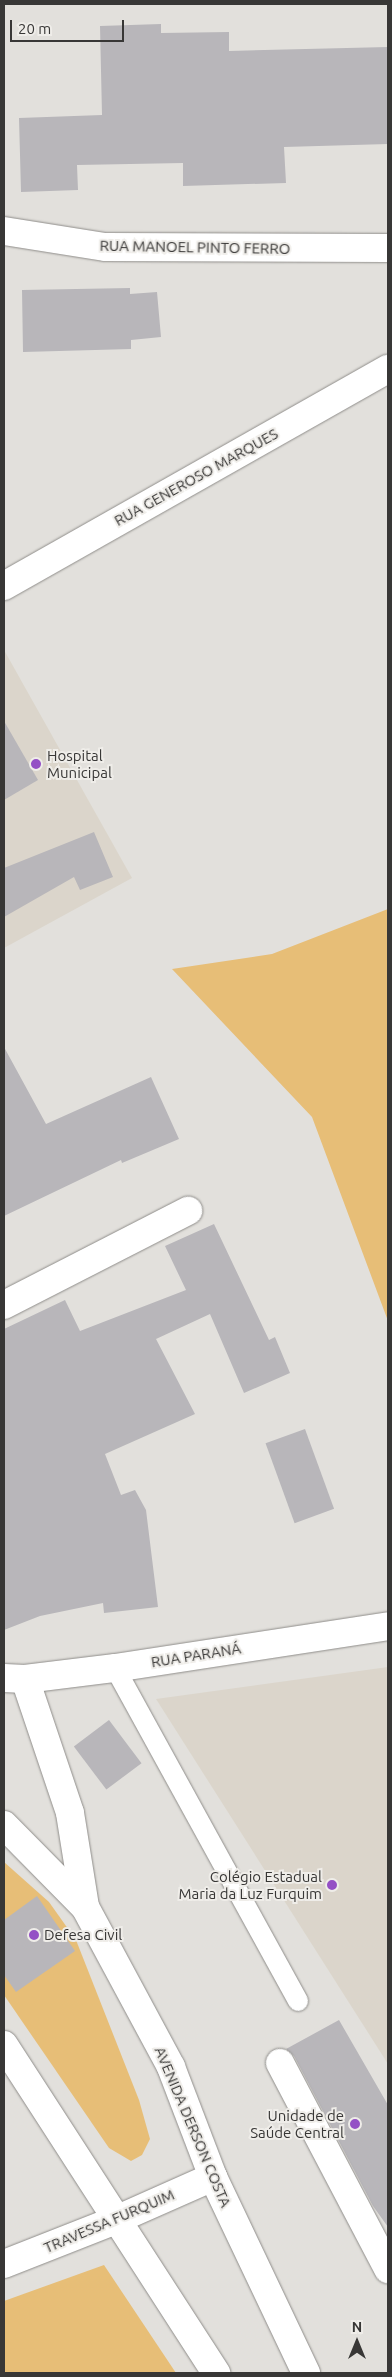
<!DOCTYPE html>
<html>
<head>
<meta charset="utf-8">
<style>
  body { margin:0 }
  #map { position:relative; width:392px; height:2377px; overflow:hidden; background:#e2e0dc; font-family:Ubuntu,sans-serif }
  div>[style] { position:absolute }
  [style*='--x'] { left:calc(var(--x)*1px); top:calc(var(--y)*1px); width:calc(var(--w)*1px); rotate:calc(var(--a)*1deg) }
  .built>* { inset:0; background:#dbd5cb }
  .green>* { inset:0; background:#e7be77 }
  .building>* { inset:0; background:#b8b6ba; transform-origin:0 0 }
  .roads { filter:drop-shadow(0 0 1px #8f8d8a) drop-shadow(0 0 1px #8f8d8a) }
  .lane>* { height:20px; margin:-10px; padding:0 10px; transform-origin:10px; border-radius:10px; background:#fff }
  .street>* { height:28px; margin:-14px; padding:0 14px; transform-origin:14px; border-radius:14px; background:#fff }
  .secondary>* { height:28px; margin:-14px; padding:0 14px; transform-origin:14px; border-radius:14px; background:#fff }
  .dots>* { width:14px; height:14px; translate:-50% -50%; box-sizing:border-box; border:2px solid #efede9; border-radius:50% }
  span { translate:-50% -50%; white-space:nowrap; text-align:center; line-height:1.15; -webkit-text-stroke:4px #efede9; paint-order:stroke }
  .street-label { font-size:15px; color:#383736 }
  .poi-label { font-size:15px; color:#383736 }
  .left { translate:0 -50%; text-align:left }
  .right { translate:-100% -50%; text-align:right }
  .frame { position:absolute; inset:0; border:5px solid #383736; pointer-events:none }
  .north { position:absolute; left:332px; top:2317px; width:50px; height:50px; -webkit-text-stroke:4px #efede9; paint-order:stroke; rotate:0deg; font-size:14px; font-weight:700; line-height:20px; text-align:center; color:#383736 }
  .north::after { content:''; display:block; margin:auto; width:18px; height:22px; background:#383736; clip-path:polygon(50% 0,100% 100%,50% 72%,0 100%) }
  .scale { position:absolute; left:10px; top:20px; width:114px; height:22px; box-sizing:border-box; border:2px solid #383736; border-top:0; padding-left:6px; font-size:15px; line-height:18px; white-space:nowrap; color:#383736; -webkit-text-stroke:4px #efede9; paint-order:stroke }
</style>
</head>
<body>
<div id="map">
  <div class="built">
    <div style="clip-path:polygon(4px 650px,132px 878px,4px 948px)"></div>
    <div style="clip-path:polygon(388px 1667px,388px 2064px,156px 1699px)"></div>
  </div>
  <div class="green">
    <div style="clip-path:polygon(388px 909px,388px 1321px,312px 1117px,172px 969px,272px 954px)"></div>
    <div style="clip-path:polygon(4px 1862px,49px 1902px,76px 1940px,139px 2100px,150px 2139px,142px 2155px,131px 2161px,109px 2148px,4px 1995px)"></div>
    <div style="clip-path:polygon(104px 2265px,176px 2373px,4px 2373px,4px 2301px)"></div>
  </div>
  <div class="building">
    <div style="clip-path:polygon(161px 24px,161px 33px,229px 32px,229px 51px,388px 47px,388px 144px,284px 147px,286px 183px,183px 186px,183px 163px,77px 165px,78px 190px,21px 192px,19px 118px,102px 115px,100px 26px)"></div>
    <div style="clip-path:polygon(130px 288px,130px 294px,157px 292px,161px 337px,131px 340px,131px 349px,23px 352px,22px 290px)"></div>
    <div style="clip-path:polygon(4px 721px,38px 780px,4px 800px)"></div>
    <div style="clip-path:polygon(94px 832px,113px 877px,80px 890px,74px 877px,4px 917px,4px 868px)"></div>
    <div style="clip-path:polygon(4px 1047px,46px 1124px,151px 1077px,179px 1139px,122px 1163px,121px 1160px,4px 1216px)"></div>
    <div style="clip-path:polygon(214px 1224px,269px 1340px,275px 1337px,290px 1373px,244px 1393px,210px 1314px,156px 1339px,195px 1414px,105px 1454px,121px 1495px,135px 1490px,146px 1510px,158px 1607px,104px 1613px,103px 1603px,40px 1616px,4px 1630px,4px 1329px,65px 1300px,80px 1331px,186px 1290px,165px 1246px)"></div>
    <div style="left:305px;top:1429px;width:85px;height:42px;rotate:70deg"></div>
    <div style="left:109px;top:1720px;width:54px;height:44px;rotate:53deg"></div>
    <div style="clip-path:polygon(37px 1896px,75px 1951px,16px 1992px,4px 1975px,4px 1920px)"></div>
    <div style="clip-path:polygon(339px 2020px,388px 2105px,388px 2227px,373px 2206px,294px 2056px,286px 2049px)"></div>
  </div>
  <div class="roads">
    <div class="lane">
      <div style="--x:115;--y:1668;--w:380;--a:61.2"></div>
    </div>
    <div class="street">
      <div style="--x:4;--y:1305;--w:207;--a:-27.1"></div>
      <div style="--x:4;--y:1678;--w:21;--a:3"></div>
      <div style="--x:25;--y:1679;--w:91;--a:-7"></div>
      <div style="--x:115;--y:1668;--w:276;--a:-8.7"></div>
      <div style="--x:25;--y:1679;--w:141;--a:71.4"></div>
      <div style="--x:70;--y:1813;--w:95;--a:80.9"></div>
      <div style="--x:280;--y:2063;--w:233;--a:62.3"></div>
    </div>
    <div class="secondary">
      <div style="--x:4;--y:231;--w:102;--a:9"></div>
      <div style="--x:105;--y:247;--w:283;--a:0.2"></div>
      <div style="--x:4;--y:586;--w:441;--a:-29.5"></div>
      <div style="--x:4;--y:1825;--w:115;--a:45.4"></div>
      <div style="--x:85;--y:1907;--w:182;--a:61.7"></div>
      <div style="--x:171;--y:2067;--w:118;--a:69.1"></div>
      <div style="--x:213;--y:2177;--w:217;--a:64.6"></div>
      <div style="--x:4;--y:2045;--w:391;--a:57.1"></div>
      <div style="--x:4;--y:2264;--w:123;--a:-21.5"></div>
      <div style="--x:118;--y:2219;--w:104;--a:-23.9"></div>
    </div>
  </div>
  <div class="dots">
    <div style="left:36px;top:764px;background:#9450c5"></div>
    <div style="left:332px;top:1885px;background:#9450c5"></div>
    <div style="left:34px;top:1935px;background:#9450c5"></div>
    <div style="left:355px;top:2124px;background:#9450c5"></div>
  </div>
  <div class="street-label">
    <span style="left:195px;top:247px;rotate:1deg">RUA MANOEL PINTO FERRO</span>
    <span style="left:196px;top:477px;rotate:-29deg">RUA GENEROSO MARQUES</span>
    <span style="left:196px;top:1655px;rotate:-9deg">RUA PARANÁ</span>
    <span style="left:193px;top:2127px;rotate:67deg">AVENIDA DERSON COSTA</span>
    <span style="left:109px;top:2221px;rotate:-23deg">TRAVESSA FURQUIM</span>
  </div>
  <div class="poi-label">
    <span class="left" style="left:47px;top:764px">Hospital<br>Municipal</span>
    <span class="right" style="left:322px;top:1885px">Colégio Estadual<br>Maria da Luz Furquim</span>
    <span class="left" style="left:44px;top:1935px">Defesa Civil</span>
    <span class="right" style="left:344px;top:2124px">Unidade de<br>Saúde Central</span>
  </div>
  <div class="frame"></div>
  <div class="north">N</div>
  <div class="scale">20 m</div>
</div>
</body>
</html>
